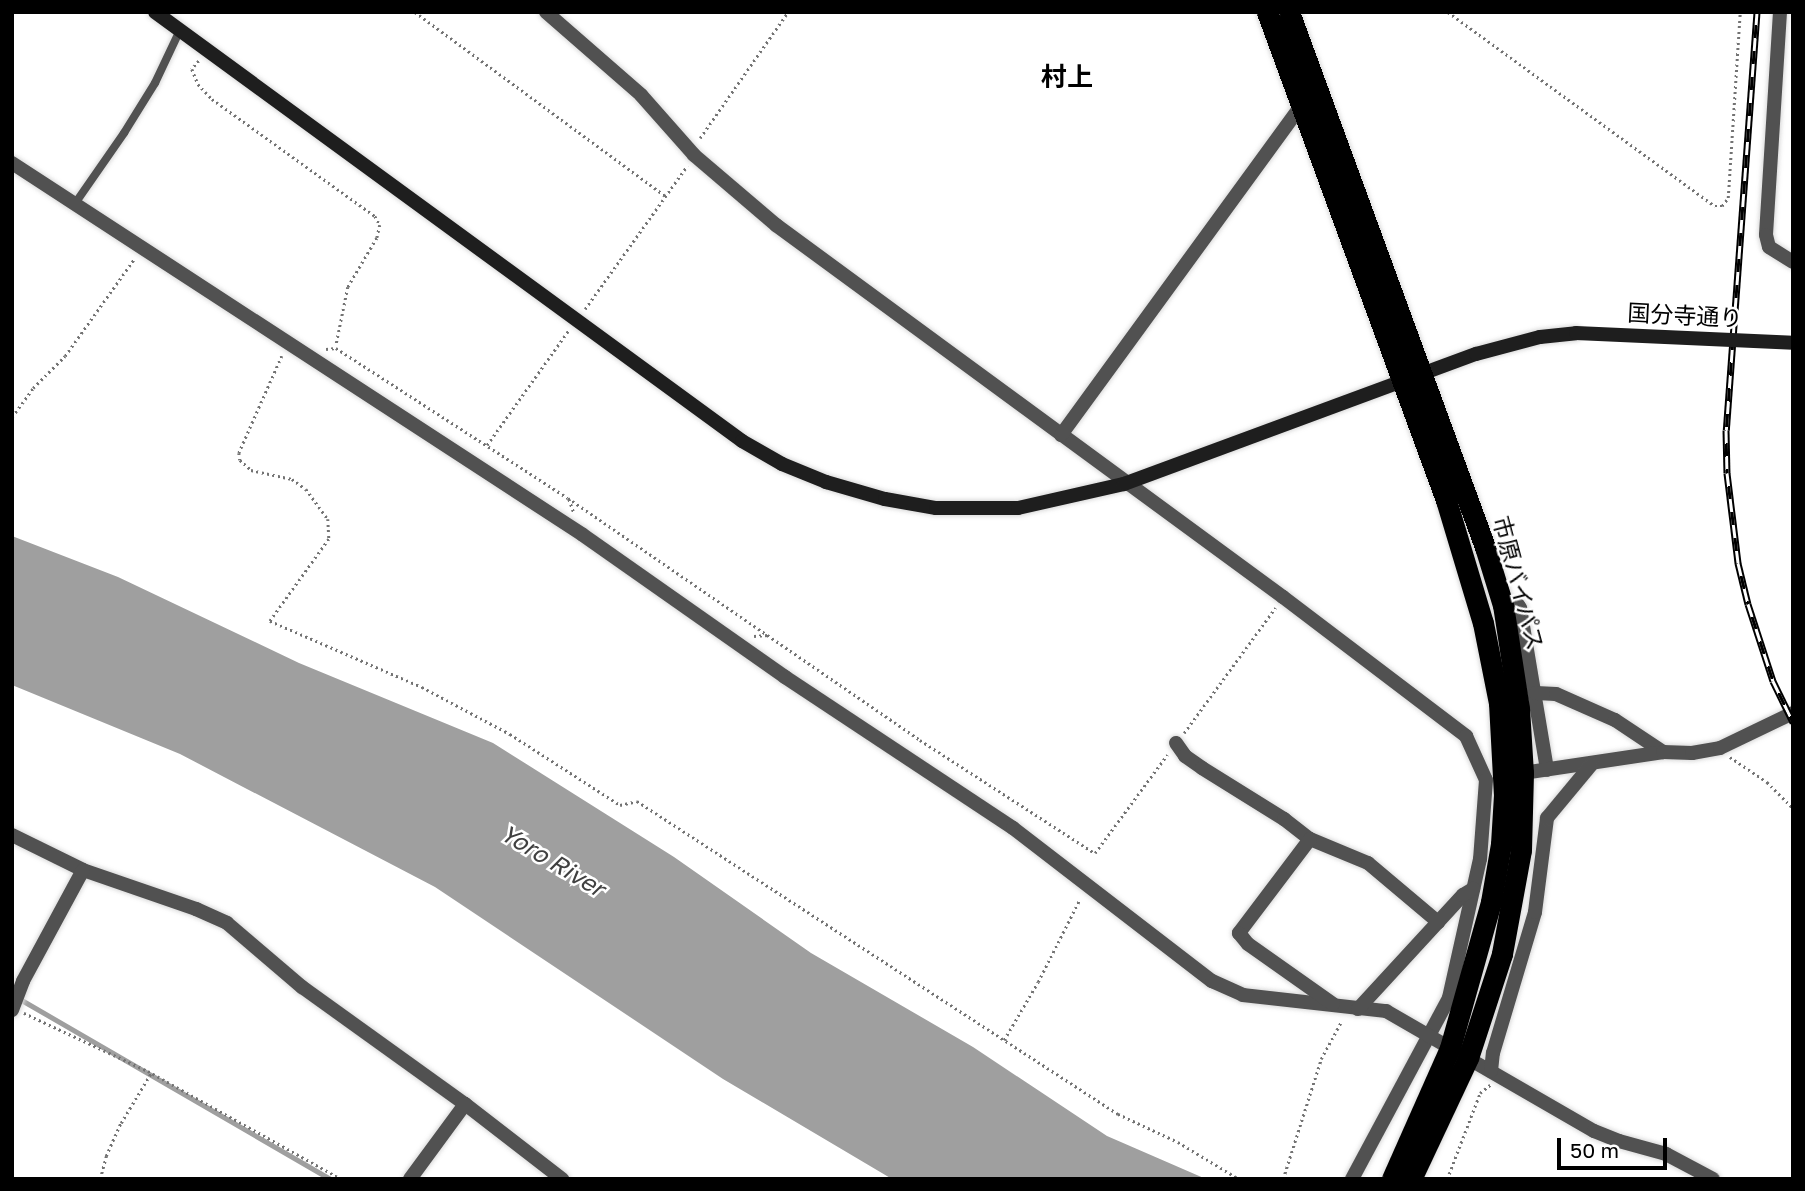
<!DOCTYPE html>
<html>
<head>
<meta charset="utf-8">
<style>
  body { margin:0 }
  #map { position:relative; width:1805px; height:1191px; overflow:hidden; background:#fff; font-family:"Golos Text","Noto Sans JP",sans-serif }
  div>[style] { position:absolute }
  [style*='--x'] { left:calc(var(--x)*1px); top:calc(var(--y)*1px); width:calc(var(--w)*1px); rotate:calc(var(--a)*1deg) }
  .water>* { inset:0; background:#9f9f9f }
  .stream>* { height:4.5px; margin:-2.25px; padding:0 2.25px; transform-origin:2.25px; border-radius:2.25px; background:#9f9f9f }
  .path>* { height:2.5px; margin-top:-1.25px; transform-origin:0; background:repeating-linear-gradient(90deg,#737373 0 2px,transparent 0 5.5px) }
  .roads { filter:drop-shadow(0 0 2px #dbdbdb) drop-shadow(0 0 2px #dbdbdb) }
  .lane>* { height:8px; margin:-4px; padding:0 4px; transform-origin:4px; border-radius:4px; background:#515151 }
  .street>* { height:14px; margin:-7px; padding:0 7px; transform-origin:7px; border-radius:7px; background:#515151 }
  .secondary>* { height:14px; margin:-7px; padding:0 7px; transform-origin:7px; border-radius:7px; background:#1e1e1e }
  .highway>* { height:21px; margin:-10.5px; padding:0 10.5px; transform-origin:10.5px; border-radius:10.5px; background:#000 }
  .rail>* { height:7px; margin-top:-3.5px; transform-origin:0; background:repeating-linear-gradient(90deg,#fff 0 13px,#000 0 26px); box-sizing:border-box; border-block:2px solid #000 }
  .secondary-bridge>* { height:14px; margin:-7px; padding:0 7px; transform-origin:7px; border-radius:7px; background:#1e1e1e }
  span { translate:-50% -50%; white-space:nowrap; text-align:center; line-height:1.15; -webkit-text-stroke:5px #fff; paint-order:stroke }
  .street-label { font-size:23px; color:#000 }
  .water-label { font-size:24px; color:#404040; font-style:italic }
  .quarter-label { font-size:26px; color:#000; font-weight:700 }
  .frame { position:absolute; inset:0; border:14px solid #000; pointer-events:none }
  .scale { position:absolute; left:1557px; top:1138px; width:110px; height:32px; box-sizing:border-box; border:4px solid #000; border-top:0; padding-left:9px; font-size:21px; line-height:24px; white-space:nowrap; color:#000; -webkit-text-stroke:5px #fff; paint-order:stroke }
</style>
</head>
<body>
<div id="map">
  <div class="water">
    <div style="clip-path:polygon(12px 536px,118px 577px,299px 663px,493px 743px,674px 857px,811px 953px,973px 1047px,1107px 1136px,1206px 1179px,892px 1179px,723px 1079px,435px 887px,180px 754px,12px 685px)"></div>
  </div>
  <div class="stream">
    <div style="--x:20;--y:999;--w:359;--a:30.1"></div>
  </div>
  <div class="path">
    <div style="--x:415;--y:12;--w:313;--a:36.3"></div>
    <div style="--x:1448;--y:12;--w:330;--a:36"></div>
    <div style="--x:1715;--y:206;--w:7;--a:0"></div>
    <div style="--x:1722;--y:206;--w:10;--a:-53"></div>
    <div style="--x:1728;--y:198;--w:186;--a:-86.3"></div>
    <div style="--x:199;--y:61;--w:11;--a:131"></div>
    <div style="--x:192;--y:69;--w:16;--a:68"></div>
    <div style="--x:198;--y:84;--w:21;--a:47"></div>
    <div style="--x:212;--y:99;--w:201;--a:35.7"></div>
    <div style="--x:375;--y:216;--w:10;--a:61"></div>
    <div style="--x:380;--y:225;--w:13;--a:103"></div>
    <div style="--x:377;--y:238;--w:57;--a:120.6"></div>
    <div style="--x:348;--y:287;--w:60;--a:101.5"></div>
    <div style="--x:700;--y:138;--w:154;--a:-55.1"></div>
    <div style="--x:585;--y:309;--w:176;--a:-54.5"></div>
    <div style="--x:326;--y:349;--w:10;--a:-6"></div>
    <div style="--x:336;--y:348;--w:276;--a:32.9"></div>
    <div style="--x:568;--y:498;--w:427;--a:34.5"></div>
    <div style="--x:920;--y:740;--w:208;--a:32.9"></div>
    <div style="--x:1095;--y:853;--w:122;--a:-53.7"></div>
    <div style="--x:282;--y:356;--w:106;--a:113.9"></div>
    <div style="--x:239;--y:453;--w:7;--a:82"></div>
    <div style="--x:240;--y:460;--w:15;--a:42"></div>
    <div style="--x:251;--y:470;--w:42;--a:12.4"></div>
    <div style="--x:292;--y:479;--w:17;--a:36"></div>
    <div style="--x:306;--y:489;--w:37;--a:54"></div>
    <div style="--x:328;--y:519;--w:20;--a:87"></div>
    <div style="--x:329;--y:539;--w:101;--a:125.7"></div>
    <div style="--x:270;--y:621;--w:166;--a:23.5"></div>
    <div style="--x:422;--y:687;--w:100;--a:28.1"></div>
    <div style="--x:510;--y:734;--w:131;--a:32.8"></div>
    <div style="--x:620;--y:805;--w:17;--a:-13"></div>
    <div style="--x:637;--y:801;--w:574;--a:33.05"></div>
    <div style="--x:1118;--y:1114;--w:66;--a:25"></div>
    <div style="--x:1178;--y:1142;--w:71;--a:31.2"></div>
    <div style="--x:12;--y:417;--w:36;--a:-54"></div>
    <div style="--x:33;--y:388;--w:45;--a:-45"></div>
    <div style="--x:65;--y:356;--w:120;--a:-54.5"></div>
    <div style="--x:487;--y:445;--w:140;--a:-54.6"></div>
    <div style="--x:569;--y:499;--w:15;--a:70"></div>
    <div style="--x:754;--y:636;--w:14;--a:-4"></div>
    <div style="--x:1184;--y:733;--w:155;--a:-53.9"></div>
    <div style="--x:1730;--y:757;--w:45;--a:34"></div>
    <div style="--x:1767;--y:782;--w:37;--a:45"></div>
    <div style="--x:24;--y:1013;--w:137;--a:25.1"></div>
    <div style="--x:148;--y:1071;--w:221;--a:29.2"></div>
    <div style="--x:1004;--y:1040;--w:67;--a:-59.6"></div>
    <div style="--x:1038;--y:982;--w:93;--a:-63.2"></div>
    <div style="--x:100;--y:1179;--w:24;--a:-75"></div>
    <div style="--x:106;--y:1156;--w:36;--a:-66"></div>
    <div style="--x:121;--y:1123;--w:58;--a:-59"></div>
    <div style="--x:1283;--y:1179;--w:126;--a:-72.4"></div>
    <div style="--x:1321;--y:1059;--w:42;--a:-61.6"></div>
    <div style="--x:1447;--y:1179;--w:92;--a:-69"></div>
    <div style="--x:1480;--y:1093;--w:13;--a:-39"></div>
  </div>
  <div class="roads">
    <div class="lane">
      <div style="--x:74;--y:205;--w:88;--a:-55.2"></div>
      <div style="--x:124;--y:133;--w:59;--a:-58.2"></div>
      <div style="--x:155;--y:83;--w:59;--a:-64.7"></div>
    </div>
    <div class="street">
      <div style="--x:546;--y:12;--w:126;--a:41.1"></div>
      <div style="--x:641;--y:95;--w:80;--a:48.5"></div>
      <div style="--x:694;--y:155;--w:108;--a:40.5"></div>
      <div style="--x:776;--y:225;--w:629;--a:36.27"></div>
      <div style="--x:1283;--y:597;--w:230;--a:37.2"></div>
      <div style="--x:1466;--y:736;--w:48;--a:65.6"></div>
      <div style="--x:1486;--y:780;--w:79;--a:94.3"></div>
      <div style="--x:1480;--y:859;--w:142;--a:102.6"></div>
      <div style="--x:1449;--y:998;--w:205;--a:118.2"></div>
      <div style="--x:1780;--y:12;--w:223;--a:93.6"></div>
      <div style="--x:1766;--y:235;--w:12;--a:76"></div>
      <div style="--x:1769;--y:247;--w:28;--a:32"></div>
      <div style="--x:12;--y:163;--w:681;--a:33.08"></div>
      <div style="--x:583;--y:535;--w:247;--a:35.1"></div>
      <div style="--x:785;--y:677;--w:273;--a:33.5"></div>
      <div style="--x:1013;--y:828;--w:251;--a:37.6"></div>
      <div style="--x:1212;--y:981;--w:34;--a:24"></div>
      <div style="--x:1243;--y:995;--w:144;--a:6.4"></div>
      <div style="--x:1386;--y:1011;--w:240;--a:30"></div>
      <div style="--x:1594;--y:1131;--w:27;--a:22"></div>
      <div style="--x:1619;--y:1141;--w:49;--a:15.5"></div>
      <div style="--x:1666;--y:1154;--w:53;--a:28"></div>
      <div style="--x:1061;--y:435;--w:407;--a:-53.9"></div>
      <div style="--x:1503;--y:605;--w:15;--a:0"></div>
      <div style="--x:1518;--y:605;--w:4;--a:56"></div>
      <div style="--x:1520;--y:608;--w:164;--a:80.5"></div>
      <div style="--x:1536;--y:693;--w:20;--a:3"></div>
      <div style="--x:1556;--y:694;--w:64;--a:23.8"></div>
      <div style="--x:1615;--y:720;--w:58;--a:33.7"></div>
      <div style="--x:1176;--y:743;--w:16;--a:55"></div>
      <div style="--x:1185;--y:756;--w:21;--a:35"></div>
      <div style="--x:1202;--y:768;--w:97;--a:31.9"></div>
      <div style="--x:1284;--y:819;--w:33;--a:38"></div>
      <div style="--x:1310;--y:839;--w:63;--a:22.5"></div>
      <div style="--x:1368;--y:863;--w:92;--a:40.1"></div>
      <div style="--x:1523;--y:773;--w:142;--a:-8.5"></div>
      <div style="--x:1663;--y:752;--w:29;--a:2"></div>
      <div style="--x:1692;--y:753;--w:28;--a:-10"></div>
      <div style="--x:1720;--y:748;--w:81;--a:-25.6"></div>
      <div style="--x:12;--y:835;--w:79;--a:26.2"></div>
      <div style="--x:83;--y:870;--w:120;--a:19"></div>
      <div style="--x:196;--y:909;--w:34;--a:24"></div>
      <div style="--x:227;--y:923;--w:99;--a:40.5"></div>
      <div style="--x:302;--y:987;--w:201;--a:35.7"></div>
      <div style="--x:465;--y:1104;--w:123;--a:37.7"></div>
      <div style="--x:1310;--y:839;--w:118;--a:127.1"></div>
      <div style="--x:1239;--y:933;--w:14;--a:51"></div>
      <div style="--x:1248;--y:944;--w:104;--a:35.2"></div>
      <div style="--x:1358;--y:1009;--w:155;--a:-47.4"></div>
      <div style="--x:1463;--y:895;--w:12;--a:-31"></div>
      <div style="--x:12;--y:1010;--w:31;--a:-69"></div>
      <div style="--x:23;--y:981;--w:126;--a:-61.6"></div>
      <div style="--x:1491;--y:1071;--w:18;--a:-84"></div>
      <div style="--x:1493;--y:1053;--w:147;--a:-73.4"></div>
      <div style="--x:1535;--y:912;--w:95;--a:-82.7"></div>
      <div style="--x:1547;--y:818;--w:69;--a:-50.3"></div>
      <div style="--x:410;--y:1179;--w:93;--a:-53.7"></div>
    </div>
    <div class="secondary">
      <div style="--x:155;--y:12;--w:727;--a:36.16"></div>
      <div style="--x:742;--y:441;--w:46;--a:29.9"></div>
      <div style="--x:782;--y:464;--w:48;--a:22.2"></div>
      <div style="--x:826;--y:482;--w:61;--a:16.1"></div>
      <div style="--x:885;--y:499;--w:52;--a:10"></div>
      <div style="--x:936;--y:508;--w:82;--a:0"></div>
      <div style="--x:1018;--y:508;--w:109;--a:-12.8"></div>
      <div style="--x:1124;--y:484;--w:375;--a:-20.3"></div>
      <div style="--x:1476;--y:354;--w:66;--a:-14.9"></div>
      <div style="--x:1540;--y:337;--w:36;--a:-6"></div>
    </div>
    <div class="highway">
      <div style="--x:1267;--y:12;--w:520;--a:69.86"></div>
      <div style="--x:1446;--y:500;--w:128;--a:73.3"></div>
      <div style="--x:1483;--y:623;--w:82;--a:78.7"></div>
      <div style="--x:1499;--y:703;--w:92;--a:86.9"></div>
      <div style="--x:1504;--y:795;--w:49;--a:93.5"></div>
      <div style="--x:1501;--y:844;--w:59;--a:99.8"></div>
      <div style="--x:1491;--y:902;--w:152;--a:105.7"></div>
      <div style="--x:1450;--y:1048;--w:143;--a:113.9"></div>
      <div style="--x:1289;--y:12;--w:570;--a:69.88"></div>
      <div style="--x:1485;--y:547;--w:61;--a:72.8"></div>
      <div style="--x:1503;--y:605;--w:104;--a:81.2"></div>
      <div style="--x:1519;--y:708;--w:65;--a:86.5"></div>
      <div style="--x:1523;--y:773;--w:77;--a:91.5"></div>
      <div style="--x:1521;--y:850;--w:106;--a:100.4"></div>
      <div style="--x:1502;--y:954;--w:109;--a:108.1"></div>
      <div style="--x:1468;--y:1058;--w:134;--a:115.2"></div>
    </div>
  </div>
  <div class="rail">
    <div style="--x:1757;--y:12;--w:419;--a:94.2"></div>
    <div style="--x:1726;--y:430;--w:43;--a:88.7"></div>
    <div style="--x:1727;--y:473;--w:91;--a:83"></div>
    <div style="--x:1738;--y:563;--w:42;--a:76.3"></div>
    <div style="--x:1748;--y:604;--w:81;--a:72"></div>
    <div style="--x:1773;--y:681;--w:46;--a:64"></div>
  </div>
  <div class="secondary-bridge">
    <div style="--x:1576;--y:333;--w:217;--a:2.6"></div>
  </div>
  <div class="street-label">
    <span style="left:1685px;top:315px;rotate:3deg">国分寺通り</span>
    <span style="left:1519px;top:583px;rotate:75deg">市原バイパス</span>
  </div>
  <div class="water-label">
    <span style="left:553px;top:860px;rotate:31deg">Yoro River</span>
  </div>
  <div class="quarter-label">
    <span style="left:1067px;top:77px">村上</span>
  </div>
  <div class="frame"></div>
  <div class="scale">50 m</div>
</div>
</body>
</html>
